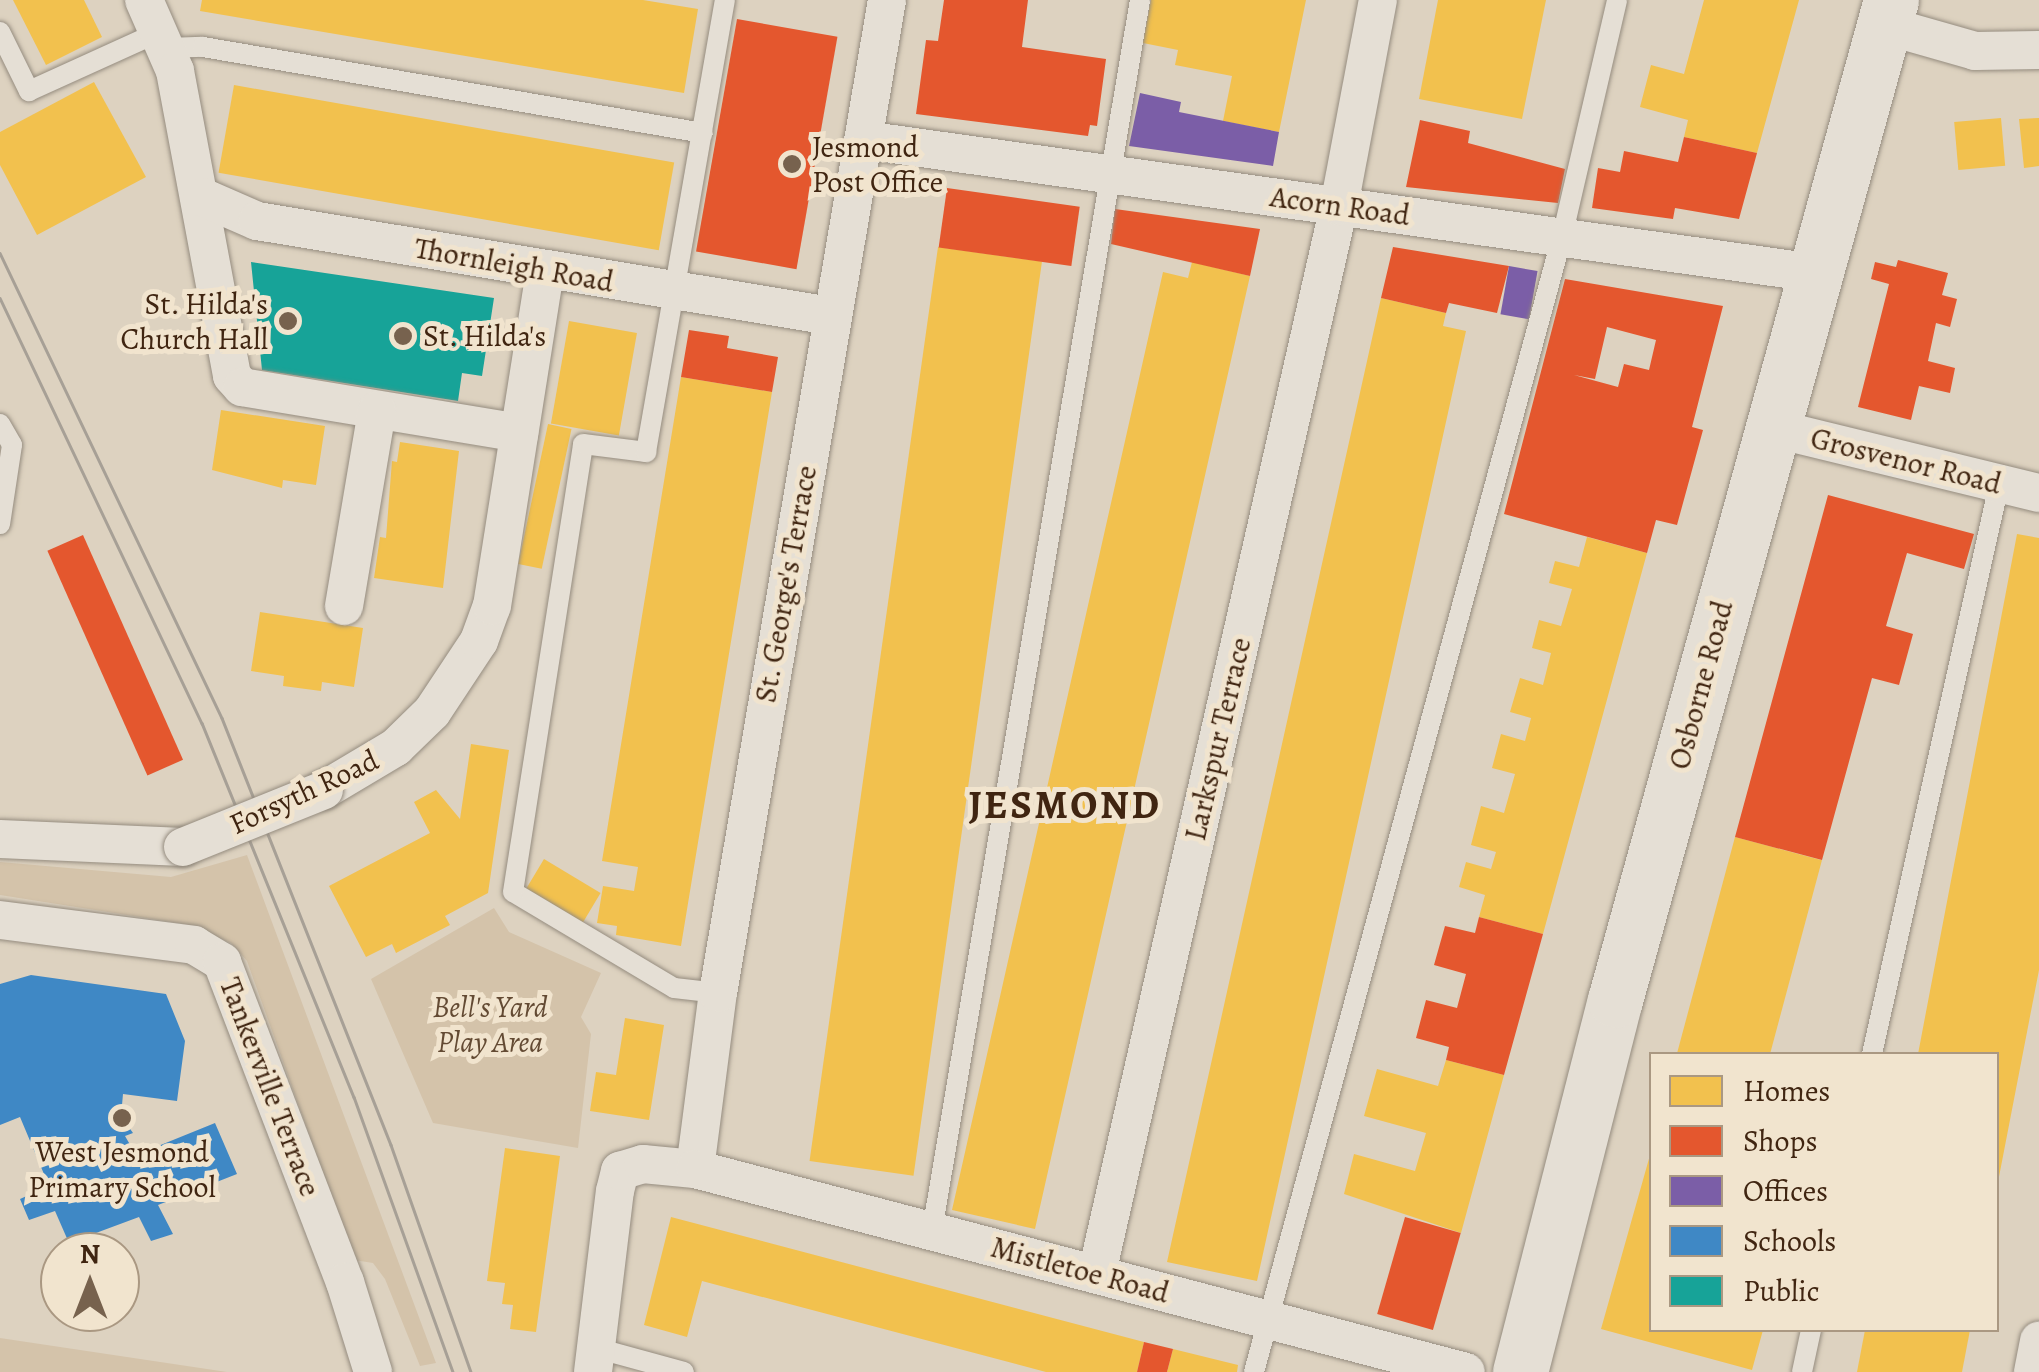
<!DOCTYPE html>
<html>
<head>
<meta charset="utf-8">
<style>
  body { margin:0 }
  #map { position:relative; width:2039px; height:1372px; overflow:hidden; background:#ddd2c0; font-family:Alegreya,serif }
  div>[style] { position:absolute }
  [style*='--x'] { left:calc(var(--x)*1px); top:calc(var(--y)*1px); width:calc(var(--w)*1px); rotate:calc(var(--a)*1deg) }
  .green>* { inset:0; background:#d4c3aa }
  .homes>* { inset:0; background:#f2c14e; transform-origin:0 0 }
  .shops>* { inset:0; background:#e4572e; transform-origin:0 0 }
  .offices>* { inset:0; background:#7b5ea7; transform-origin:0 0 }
  .schools>* { inset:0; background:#3f88c5 }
  .public>* { inset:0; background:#17a398 }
  .roads { filter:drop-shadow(0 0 2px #958c7f) drop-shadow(0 0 2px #958c7f) }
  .service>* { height:20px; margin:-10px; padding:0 10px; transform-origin:10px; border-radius:10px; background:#e5dfd5 }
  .minor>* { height:38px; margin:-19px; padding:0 19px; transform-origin:19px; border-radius:19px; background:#e5dfd5 }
  .secondary>* { height:55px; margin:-27.5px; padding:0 27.5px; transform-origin:27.5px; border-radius:27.5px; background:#e5dfd5 }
  .tram>* { height:2.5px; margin:-1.25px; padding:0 1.25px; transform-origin:1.25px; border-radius:1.25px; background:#a7a096 }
  .bridges { filter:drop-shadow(0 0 2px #958c7f) drop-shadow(0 0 2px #958c7f) }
  .minor-bridge>* { height:38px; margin:-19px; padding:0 19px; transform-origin:19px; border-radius:19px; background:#e5dfd5 }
  .dots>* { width:28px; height:28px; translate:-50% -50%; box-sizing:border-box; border:5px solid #f1e4ce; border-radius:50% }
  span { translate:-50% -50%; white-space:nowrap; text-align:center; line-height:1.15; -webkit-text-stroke:10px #f1e4ce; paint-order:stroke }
  .poi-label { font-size:30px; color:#402511 }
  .left { translate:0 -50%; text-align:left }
  .right { translate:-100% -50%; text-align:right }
  .street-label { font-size:30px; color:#402511 }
  .park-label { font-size:30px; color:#634a33; font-style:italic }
  .district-label { font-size:40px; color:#402511; font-weight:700; letter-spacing:2.5px }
  .legend { position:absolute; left:1649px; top:1052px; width:350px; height:280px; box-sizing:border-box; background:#f1e4ce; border:2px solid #aa9882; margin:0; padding:12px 18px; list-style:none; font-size:30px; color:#402511 }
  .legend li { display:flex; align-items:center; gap:20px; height:50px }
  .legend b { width:50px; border:2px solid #aa9882 }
  .north { position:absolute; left:40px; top:1232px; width:100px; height:100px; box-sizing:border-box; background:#f1e4ce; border:2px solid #aa9882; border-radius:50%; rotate:0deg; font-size:28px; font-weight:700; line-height:40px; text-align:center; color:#402511 }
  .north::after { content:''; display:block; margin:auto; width:35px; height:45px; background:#77624e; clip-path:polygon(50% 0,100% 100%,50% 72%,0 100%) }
</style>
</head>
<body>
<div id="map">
  <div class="green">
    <div style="clip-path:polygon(247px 855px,436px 1363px,420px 1366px,385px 1279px,373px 1263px,354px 1260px,247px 961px,231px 943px,184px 924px,0 895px,0 862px,171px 877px)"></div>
    <div style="clip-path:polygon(494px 908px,509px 932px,601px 973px,581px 1017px,591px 1034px,578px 1148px,433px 1123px,371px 979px)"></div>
    <div style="clip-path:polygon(0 1338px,227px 1372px,0 1372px)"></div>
  </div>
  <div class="homes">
    <div style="clip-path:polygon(13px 0,84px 0,102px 37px,46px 65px)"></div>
    <div style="clip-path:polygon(202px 0,643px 0,698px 9px,684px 93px,200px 11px)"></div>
    <div style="clip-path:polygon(1151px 0,1306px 0,1279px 132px,1223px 121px,1232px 76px,1175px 65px,1178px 50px,1143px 43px)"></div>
    <div style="clip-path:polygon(1438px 0,1546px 0,1522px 119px,1419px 99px)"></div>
    <div style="clip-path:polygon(1704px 0,1799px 0,1757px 153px,1684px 137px,1688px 120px,1640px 107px,1651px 65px,1684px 74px)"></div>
    <div style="clip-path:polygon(94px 82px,146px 177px,37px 235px,0 165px,0 132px)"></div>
    <div style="left:234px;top:85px;width:447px;height:89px;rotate:10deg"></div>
    <div style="left:2001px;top:118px;width:48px;height:47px;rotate:85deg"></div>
    <div style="clip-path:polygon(2039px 118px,2039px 166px,2024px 168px,2019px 119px)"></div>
    <div style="left:938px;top:247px;width:105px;height:923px;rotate:8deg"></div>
    <div style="clip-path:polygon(1192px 262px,1250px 276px,1035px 1229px,952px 1210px,1163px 272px,1188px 278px)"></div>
    <div style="clip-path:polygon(1381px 298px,1446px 313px,1443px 326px,1466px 331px,1257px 1281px,1167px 1262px)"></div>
    <div style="left:569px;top:321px;width:69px;height:104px;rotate:10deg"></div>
    <div style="clip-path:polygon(681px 377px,772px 392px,681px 946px,616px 935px,617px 926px,597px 923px,603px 886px,634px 891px,638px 867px,602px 861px)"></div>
    <div style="clip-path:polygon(221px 410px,325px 426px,316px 485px,283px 480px,282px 488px,212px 470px)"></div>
    <div style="left:548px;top:424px;width:24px;height:143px;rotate:12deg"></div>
    <div style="clip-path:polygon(400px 442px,459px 451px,443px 588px,374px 578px,380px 537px,386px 538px,392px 461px,397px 462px)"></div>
    <div style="clip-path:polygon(2017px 534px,2039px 538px,2039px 970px,1998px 1182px,1996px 1054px,1918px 1054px)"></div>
    <div style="clip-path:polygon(1587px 537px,1647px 553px,1543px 934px,1479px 917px,1485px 895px,1459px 887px,1466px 862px,1491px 869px,1496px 852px,1471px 845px,1481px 806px,1504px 813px,1515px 774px,1492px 768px,1501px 734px,1525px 741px,1531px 718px,1510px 712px,1520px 678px,1543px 685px,1551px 653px,1532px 648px,1539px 620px,1561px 626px,1572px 589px,1549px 583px,1555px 561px,1579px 567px)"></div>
    <div style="clip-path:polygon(260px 612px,363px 628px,354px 687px,322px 682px,321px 691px,283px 686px,284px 676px,251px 671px)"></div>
    <div style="clip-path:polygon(471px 744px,509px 750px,488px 893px,445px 916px,450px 925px,396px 953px,392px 944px,366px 957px,329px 886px,430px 833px,414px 802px,436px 790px,460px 819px)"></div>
    <div style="left:1735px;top:837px;width:90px;height:225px;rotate:15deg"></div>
    <div style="left:544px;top:859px;width:66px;height:34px;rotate:31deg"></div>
    <div style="clip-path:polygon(625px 1018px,664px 1025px,649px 1120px,590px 1111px,596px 1072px,616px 1075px)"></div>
    <div style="clip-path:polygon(1446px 1060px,1504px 1075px,1461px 1233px,1344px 1194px,1354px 1154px,1415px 1171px,1426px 1133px,1364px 1116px,1377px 1069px,1438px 1086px)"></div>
    <div style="clip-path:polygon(505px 1148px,560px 1156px,536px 1332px,510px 1329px,513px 1305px,502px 1304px,505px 1283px,487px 1281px)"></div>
    <div style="clip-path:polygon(1652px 1148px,1652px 1330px,1763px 1330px,1752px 1370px,1601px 1329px)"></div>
    <div style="clip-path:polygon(671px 1217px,1144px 1342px,1137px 1372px,1046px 1372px,702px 1281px,687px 1337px,644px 1325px)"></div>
    <div style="clip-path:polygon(1865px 1330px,1970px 1330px,1962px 1372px,1857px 1372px)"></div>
    <div style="clip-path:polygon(1173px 1349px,1238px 1365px,1237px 1372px,1167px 1372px)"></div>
  </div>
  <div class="shops">
    <div style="clip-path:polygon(944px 0,1028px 0,1022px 47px,1106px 59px,1097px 126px,1090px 125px,1088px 136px,916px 114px,926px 40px,938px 41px)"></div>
    <div style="left:737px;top:19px;width:102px;height:236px;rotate:10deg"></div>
    <div style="clip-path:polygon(1420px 120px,1470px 131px,1468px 143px,1565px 169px,1558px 203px,1406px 187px)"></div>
    <div style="clip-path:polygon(1684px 137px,1757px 153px,1739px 219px,1675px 208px,1673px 219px,1592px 208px,1598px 168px,1620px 172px,1624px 151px,1678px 162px)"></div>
    <div style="left:947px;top:188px;width:134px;height:60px;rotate:8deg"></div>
    <div style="clip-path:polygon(1115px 209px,1260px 229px,1250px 276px,1111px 244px)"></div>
    <div style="clip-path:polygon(1393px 247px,1509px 266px,1497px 313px,1449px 303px,1446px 313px,1381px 298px)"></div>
    <div style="clip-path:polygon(1898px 260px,1948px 273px,1942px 295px,1957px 299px,1950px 327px,1936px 323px,1928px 361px,1955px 368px,1950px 393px,1919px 386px,1911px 420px,1858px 407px,1889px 284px,1871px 279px,1875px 262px,1896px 267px)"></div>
    <div style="clip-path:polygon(evenodd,1565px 279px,1723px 306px,1692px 427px,1703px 430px,1677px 525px,1656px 520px,1647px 553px,1504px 514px,1565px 279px,1607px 327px,1656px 340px,1649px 370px,1624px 364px,1618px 387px,1574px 375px,1595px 379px,1607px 327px)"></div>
    <div style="clip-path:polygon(689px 330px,729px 336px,727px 348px,778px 357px,772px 392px,681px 377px)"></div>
    <div style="clip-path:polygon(1828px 495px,1974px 534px,1964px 569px,1907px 553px,1886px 626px,1913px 634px,1899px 685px,1872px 678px,1822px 860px,1735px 837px)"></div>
    <div style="left:83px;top:535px;width:246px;height:39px;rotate:66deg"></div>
    <div style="clip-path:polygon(1479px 917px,1543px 934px,1504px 1075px,1446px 1060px,1449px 1047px,1416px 1038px,1426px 1000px,1457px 1008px,1466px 974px,1434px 965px,1445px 926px,1475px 933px)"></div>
    <div style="left:1405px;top:1217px;width:58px;height:101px;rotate:16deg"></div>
    <div style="clip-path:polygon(1144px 1342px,1173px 1349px,1167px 1372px,1137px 1372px)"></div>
  </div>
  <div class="offices">
    <div style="clip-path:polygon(1140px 93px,1181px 102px,1179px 112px,1279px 132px,1273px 166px,1129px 146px)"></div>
    <div style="left:1509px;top:266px;width:29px;height:49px;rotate:10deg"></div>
  </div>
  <div class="schools">
    <div style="clip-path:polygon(31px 975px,166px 994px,185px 1041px,177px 1101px,123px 1094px,121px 1116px,133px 1133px,125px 1136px,136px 1155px,215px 1123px,237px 1174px,158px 1205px,173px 1234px,151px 1241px,139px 1217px,69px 1243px,55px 1211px,29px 1220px,20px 1199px,49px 1186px,20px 1117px,0 1125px,0 984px)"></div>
  </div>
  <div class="public">
    <div style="clip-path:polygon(251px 262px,494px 298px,482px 376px,462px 373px,458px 401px,262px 370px)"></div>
  </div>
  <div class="roads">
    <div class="service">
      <div style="--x:0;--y:32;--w:66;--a:63.8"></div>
      <div style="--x:29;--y:91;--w:143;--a:-24.4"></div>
      <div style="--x:167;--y:48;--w:36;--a:-2"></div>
      <div style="--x:203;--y:47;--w:507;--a:9.76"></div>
      <div style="--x:0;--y:424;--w:24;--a:60"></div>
      <div style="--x:12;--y:445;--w:80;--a:98.6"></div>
      <div style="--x:718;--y:993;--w:44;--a:-173.5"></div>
      <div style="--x:674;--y:988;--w:187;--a:-149.2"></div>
      <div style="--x:513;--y:892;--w:453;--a:-81.1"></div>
      <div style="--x:583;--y:444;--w:64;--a:7.2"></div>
      <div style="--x:646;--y:452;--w:459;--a:-80.1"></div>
      <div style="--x:1872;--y:1054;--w:583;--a:-77.42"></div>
      <div style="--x:932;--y:1231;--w:1248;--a:-80.41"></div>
      <div style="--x:596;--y:1348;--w:91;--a:15.3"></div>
      <div style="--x:1254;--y:1372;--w:1176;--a:-74.82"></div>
      <div style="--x:1562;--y:237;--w:243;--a:-76.9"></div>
      <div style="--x:1802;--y:1372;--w:43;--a:-77.9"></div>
    </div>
    <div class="minor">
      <div style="--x:144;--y:0;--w:77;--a:66.4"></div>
      <div style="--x:175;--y:71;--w:310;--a:79.4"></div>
      <div style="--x:232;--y:376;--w:15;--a:48"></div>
      <div style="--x:242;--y:387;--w:281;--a:9.4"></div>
      <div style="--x:1884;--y:25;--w:95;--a:15.9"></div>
      <div style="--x:1975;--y:51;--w:64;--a:-0.9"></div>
      <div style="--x:864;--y:140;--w:960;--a:7.96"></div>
      <div style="--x:202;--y:197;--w:60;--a:23.6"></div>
      <div style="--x:257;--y:221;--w:582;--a:9.4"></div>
      <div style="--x:1772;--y:428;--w:275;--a:13.7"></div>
      <div style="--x:344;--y:606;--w:198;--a:-80.4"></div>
      <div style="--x:324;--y:790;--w:84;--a:-30.8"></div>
      <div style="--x:396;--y:747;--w:50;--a:-44.2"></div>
      <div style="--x:432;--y:712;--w:85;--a:-56.5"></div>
      <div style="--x:479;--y:641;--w:37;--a:-70"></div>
      <div style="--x:492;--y:606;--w:340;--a:-81"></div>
      <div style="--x:0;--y:839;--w:183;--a:2.5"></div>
      <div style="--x:0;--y:920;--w:196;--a:7.3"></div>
      <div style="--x:194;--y:945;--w:33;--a:31"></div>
      <div style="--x:222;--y:962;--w:343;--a:69"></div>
      <div style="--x:345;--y:1282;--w:94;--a:72.7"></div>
      <div style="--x:695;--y:1169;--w:177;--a:-82.6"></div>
      <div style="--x:718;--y:993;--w:1007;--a:-80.34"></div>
      <div style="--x:1097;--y:1273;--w:1094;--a:-77.22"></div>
      <div style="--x:1339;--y:206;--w:210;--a:-79.3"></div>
      <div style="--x:593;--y:1372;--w:182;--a:-83.1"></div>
      <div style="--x:615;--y:1191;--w:21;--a:-76"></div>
      <div style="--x:620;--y:1171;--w:24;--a:-17"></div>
      <div style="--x:643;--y:1164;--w:52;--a:5.5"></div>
      <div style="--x:695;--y:1169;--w:797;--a:14.75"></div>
      <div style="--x:2033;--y:1372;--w:32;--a:-79"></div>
    </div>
    <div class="secondary">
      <div style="--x:1520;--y:1372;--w:384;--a:-75.7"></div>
      <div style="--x:1615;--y:1000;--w:1037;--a:-74.57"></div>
    </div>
  </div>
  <div class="tram">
    <div style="--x:0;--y:253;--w:515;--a:64.48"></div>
    <div style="--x:222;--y:718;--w:459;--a:68.4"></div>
    <div style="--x:391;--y:1145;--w:241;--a:70.6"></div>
    <div style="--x:0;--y:298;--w:471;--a:64.6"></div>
    <div style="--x:202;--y:723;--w:404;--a:67.9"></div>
    <div style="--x:354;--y:1097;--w:292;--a:70.2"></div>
  </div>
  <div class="bridges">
    <div class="minor-bridge">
      <div style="--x:183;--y:847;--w:152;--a:-22"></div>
    </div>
  </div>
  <div class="dots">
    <div style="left:792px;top:164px;background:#77624e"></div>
    <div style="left:288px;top:321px;background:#77624e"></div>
    <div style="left:403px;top:336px;background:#77624e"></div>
    <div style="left:122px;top:1118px;background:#77624e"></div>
  </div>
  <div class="poi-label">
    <span class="left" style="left:812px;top:164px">Jesmond<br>Post Office</span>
    <span class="right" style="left:268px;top:321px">St. Hilda's<br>Church Hall</span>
    <span class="left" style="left:423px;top:336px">St. Hilda's</span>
    <span style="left:122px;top:1169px">West Jesmond<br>Primary School</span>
  </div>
  <div class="street-label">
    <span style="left:1340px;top:206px;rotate:8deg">Acorn Road</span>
    <span style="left:514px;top:265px;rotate:10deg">Thornleigh Road</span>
    <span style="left:1906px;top:461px;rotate:14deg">Grosvenor Road</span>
    <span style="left:786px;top:584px;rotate:-80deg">St. George's Terrace</span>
    <span style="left:1701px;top:685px;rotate:-75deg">Osborne Road</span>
    <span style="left:1218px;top:739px;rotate:-77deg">Larkspur Terrace</span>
    <span style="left:304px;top:792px;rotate:-25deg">Forsyth Road</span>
    <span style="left:270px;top:1087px;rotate:69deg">Tankerville Terrace</span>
    <span style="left:1080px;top:1270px;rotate:15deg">Mistletoe Road</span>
  </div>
  <div class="park-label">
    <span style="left:490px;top:1024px">Bell's Yard<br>Play Area</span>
  </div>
  <div class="district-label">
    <span style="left:1065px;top:805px">JESMOND</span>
  </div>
  <ul class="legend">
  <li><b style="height:28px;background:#f2c14e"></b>Homes</li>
  <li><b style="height:28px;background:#e4572e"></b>Shops</li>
  <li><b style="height:28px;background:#7b5ea7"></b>Offices</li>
  <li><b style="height:28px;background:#3f88c5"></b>Schools</li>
  <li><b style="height:28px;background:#17a398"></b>Public</li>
  </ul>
  <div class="north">N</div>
</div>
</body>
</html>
